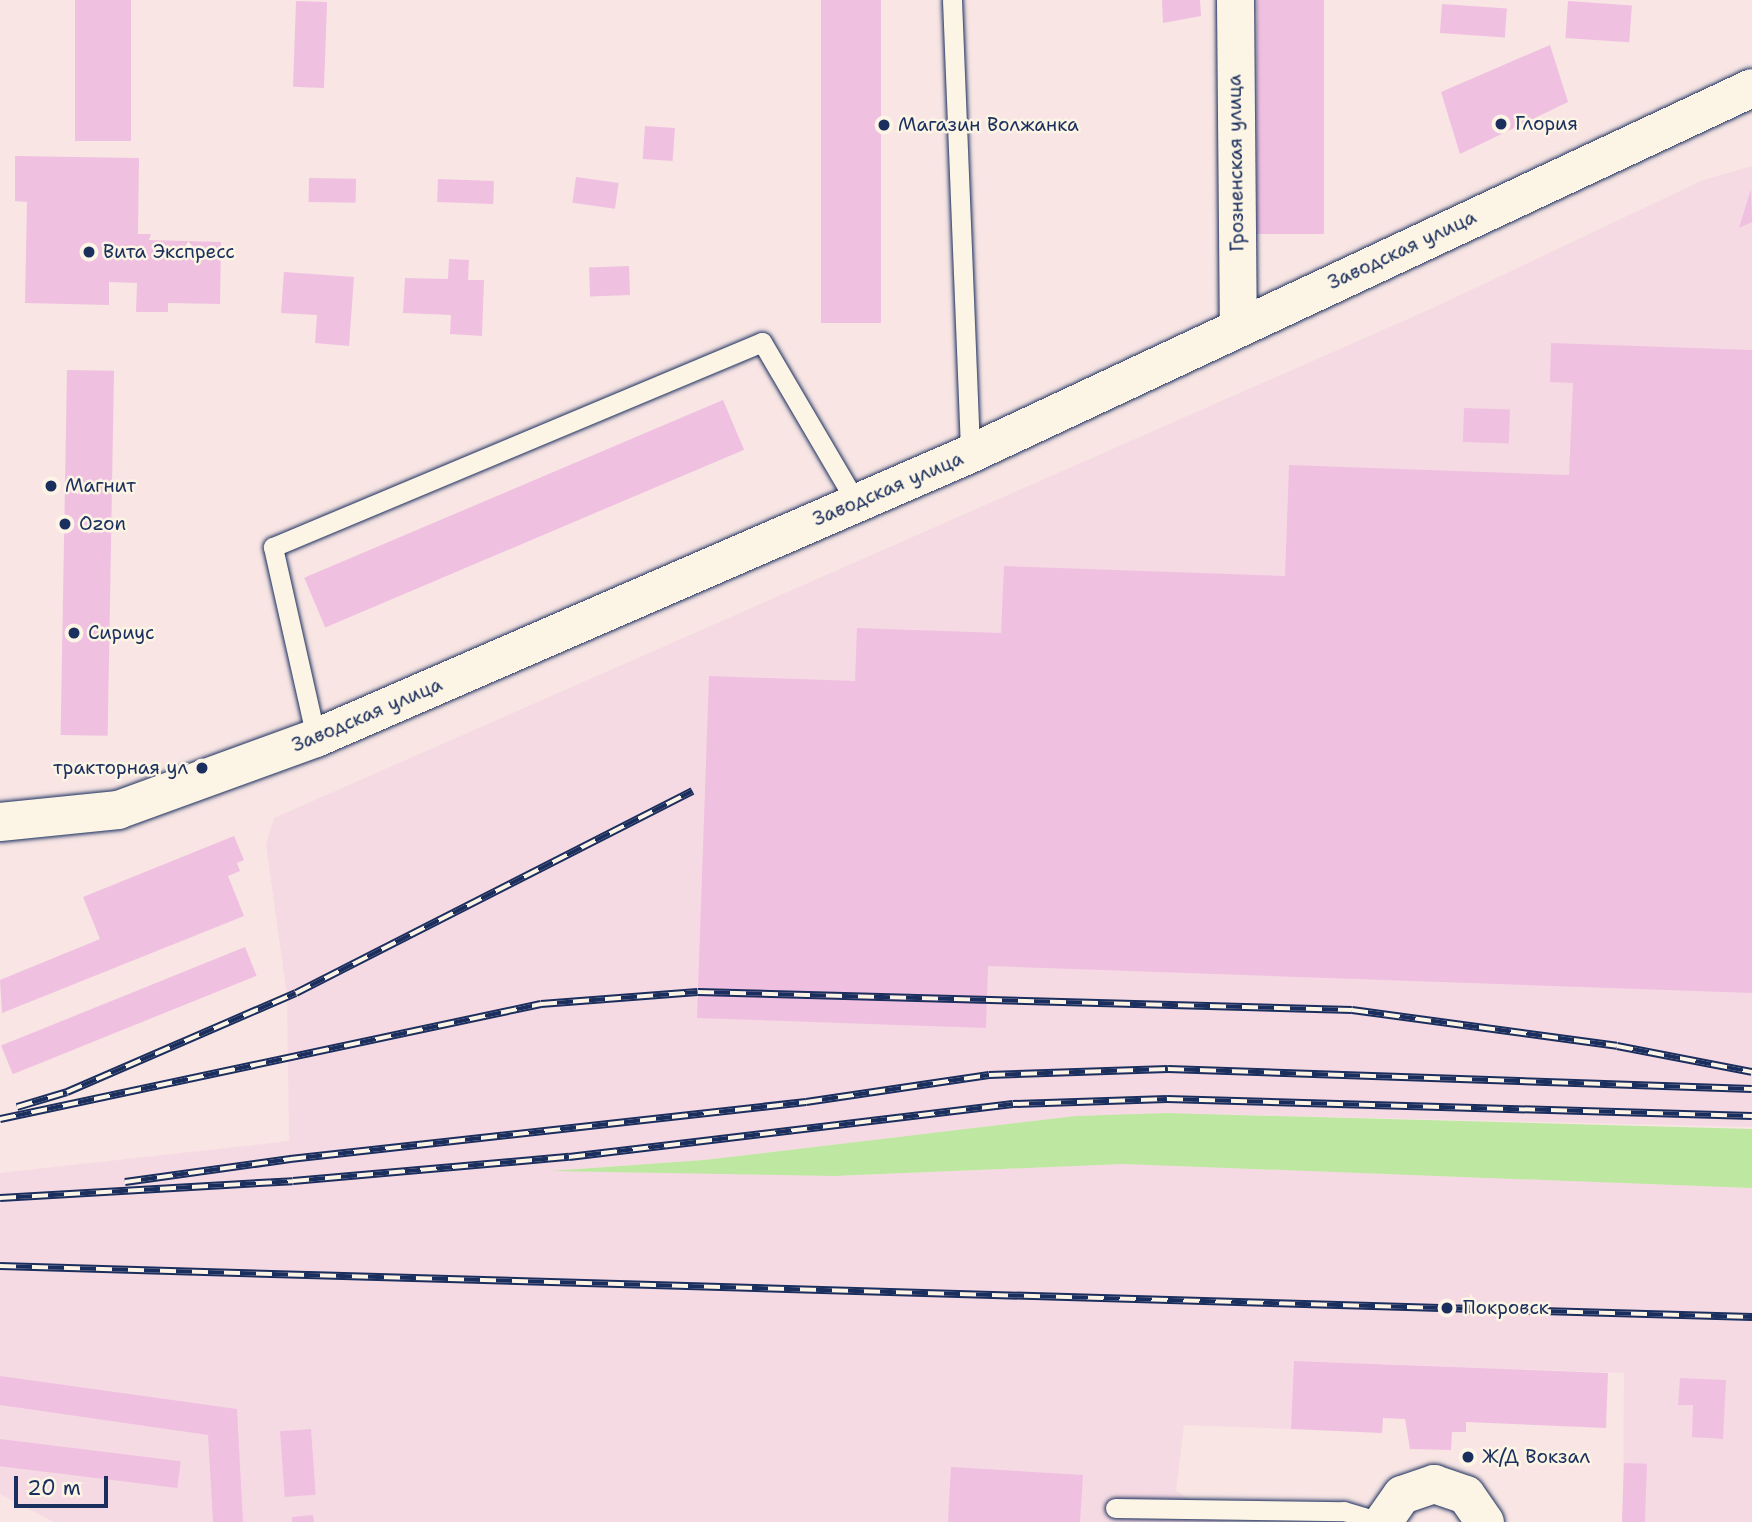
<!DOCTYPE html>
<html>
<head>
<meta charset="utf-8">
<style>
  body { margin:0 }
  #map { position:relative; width:1752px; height:1522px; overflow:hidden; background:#f8e5e4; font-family:"Shantell Sans",sans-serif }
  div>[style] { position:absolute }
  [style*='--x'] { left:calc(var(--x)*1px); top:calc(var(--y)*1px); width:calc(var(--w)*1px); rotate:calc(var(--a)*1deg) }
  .built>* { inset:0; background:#f6dae3 }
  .green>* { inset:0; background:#bee7a2 }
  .building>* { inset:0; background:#f0c0e1; transform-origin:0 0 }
  .roads { filter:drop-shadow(0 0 2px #1b2f5e) drop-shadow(0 0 2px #1b2f5e) }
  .service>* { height:19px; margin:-9.5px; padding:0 9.5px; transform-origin:9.5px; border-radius:9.5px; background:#fcf5e5 }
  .minor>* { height:37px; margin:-18.5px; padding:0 18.5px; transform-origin:18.5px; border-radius:18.5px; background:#fcf5e5 }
  .tertiary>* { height:38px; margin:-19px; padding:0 19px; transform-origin:19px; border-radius:19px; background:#fcf5e5 }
  .rail>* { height:8px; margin-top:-4px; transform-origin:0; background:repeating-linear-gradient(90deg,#fcf5e5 0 16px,#1b2f5e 0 32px); box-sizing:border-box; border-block:2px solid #1b2f5e }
  .dots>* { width:19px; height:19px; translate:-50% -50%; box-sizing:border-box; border:4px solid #fcf5e5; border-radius:50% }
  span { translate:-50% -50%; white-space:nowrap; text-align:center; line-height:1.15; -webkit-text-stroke:5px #fcf5e5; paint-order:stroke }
  .poi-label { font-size:19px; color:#1b2f5e }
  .left { translate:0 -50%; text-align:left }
  .right { translate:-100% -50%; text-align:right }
  .street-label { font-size:19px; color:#1b2f5e }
  .scale { position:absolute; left:14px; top:1476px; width:94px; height:32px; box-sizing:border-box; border:4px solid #1b2f5e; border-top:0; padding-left:9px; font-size:21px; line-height:24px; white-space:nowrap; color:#1b2f5e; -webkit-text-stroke:5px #fcf5e5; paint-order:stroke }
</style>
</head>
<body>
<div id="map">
  <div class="built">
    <div style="clip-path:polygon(1752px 166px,1752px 1127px,1166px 1113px,1076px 1116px,704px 1160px,562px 1170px,834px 1176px,1123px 1164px,1752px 1188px,1752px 1522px,1623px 1522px,1624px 1373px,1294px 1361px,1291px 1429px,1184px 1425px,1176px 1491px,1227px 1522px,54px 1522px,0 1494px,0 1173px,289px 1141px,287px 995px,266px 845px,274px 818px,1433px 308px,1701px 181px)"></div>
  </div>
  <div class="green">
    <div style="clip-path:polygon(1166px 1113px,1752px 1129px,1752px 1188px,1123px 1164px,834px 1176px,550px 1171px,704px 1160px,1076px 1116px)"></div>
  </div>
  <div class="building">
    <div style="left:75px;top:0;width:56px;height:141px"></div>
    <div style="left:821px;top:0;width:60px;height:323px"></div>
    <div style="clip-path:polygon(1162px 0,1200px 0,1201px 16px,1163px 23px)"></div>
    <div style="left:1257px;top:0;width:67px;height:234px"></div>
    <div style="left:1568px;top:1px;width:64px;height:37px;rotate:4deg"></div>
    <div style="left:327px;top:2px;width:86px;height:31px;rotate:92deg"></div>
    <div style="left:1442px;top:4px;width:65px;height:29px;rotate:4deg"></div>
    <div style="clip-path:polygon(1550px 45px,1568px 102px,1460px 154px,1441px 92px)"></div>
    <div style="left:645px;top:126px;width:30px;height:33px;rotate:4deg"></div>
    <div style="clip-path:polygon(15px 156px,139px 158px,138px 234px,151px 234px,149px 240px,221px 242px,220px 304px,168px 303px,168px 312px,136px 312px,137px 283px,109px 282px,109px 305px,25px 303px,27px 202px,15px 201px)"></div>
    <div style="left:576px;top:177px;width:43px;height:26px;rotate:8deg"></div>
    <div style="left:309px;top:178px;width:47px;height:24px;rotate:1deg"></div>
    <div style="left:438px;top:179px;width:56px;height:23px;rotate:2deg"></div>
    <div style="clip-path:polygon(1751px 189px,1752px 222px,1739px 228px)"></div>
    <div style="clip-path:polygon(449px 259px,469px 260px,468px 280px,484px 280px,482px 336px,450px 334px,451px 315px,403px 313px,405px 278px,448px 279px)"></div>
    <div style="left:629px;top:266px;width:29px;height:40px;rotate:88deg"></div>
    <div style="clip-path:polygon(284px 272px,354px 277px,349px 346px,315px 343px,317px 315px,281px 313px)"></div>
    <div style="clip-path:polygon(1551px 343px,1752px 350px,1752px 993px,988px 966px,986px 1028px,697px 1018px,709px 676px,855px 681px,857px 628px,1001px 633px,1004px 566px,1285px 576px,1289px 465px,1569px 475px,1573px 383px,1550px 382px)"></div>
    <div style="left:67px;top:370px;width:47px;height:365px;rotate:1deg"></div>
    <div style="left:723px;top:400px;width:54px;height:455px;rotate:67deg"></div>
    <div style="left:1464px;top:408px;width:46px;height:34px;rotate:2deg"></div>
    <div style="clip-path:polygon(234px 836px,244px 860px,237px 863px,240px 871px,228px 876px,244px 916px,2px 1013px,0 980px,100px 939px,83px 897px)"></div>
    <div style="left:245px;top:947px;width:31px;height:263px;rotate:68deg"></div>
    <div style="clip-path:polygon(1294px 1361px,1608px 1373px,1606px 1428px,1466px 1422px,1466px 1432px,1452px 1432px,1451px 1450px,1410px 1449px,1405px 1419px,1383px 1418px,1382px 1433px,1291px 1429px)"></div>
    <div style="clip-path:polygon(0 1376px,237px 1409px,243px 1522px,213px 1522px,208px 1435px,0 1405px)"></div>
    <div style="clip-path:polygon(1680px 1378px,1726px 1380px,1723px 1439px,1692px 1437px,1693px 1405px,1678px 1405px)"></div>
    <div style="left:311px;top:1429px;width:66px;height:31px;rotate:86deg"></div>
    <div style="left:0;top:1439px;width:182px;height:27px;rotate:7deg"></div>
    <div style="left:1624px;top:1463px;width:23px;height:59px;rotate:2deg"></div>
    <div style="clip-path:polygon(951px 1467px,1083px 1475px,1080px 1522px,948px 1522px)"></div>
    <div style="clip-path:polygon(313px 1515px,314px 1522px,292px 1522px,292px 1517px)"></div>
  </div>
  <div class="roads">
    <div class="service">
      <div style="--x:952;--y:0;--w:454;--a:87.7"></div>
      <div style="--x:316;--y:738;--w:196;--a:-102.7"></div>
      <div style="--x:273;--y:547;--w:530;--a:-22.74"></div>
      <div style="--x:762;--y:342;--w:186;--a:59.6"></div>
      <div style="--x:1115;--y:1508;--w:229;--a:0.8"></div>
      <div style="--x:1344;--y:1511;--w:39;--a:17"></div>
    </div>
    <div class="minor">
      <div style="--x:1235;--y:0;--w:325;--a:89.5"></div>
    </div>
    <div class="tertiary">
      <div style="--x:0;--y:822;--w:119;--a:-5.8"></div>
      <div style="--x:118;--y:810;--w:211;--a:-20"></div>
      <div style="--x:316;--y:738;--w:713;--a:-23.47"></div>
      <div style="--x:970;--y:454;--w:863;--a:-25.08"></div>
      <div style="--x:1383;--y:1522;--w:33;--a:-55"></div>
      <div style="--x:1402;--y:1495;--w:34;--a:-19"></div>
      <div style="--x:1434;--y:1484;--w:34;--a:19"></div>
      <div style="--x:1466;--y:1495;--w:33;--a:55"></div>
    </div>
  </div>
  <div class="rail">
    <div style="--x:17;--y:1107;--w:52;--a:-16.7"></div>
    <div style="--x:67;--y:1092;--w:249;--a:-23.4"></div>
    <div style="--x:296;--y:993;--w:445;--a:-27"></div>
    <div style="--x:0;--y:1119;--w:553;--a:-12"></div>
    <div style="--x:541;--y:1004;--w:157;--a:-4.4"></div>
    <div style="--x:698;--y:992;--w:654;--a:1.58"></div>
    <div style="--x:1352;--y:1010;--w:267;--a:7.7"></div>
    <div style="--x:1617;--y:1046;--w:137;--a:10.9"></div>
    <div style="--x:125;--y:1182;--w:167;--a:-7.9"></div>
    <div style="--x:290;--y:1159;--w:519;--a:-6.3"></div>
    <div style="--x:806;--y:1102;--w:185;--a:-8.4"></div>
    <div style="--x:989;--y:1075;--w:179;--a:-1.9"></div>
    <div style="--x:1168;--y:1069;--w:584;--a:1.96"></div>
    <div style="--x:0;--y:1198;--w:293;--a:-3.3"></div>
    <div style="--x:293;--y:1181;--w:277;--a:-5"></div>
    <div style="--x:569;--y:1157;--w:447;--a:-6.8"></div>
    <div style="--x:1013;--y:1104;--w:154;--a:-1.9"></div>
    <div style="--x:1167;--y:1099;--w:585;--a:1.66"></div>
    <div style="--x:0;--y:1266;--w:1753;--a:1.67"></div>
  </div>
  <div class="dots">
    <div style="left:1501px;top:124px;background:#1b2f5e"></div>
    <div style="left:884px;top:125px;background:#1b2f5e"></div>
    <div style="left:89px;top:252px;background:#1b2f5e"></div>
    <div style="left:51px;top:486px;background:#1b2f5e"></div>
    <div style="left:65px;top:524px;background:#1b2f5e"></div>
    <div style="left:74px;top:633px;background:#1b2f5e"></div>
    <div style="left:202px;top:768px;background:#1b2f5e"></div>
    <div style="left:1447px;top:1308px;background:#1b2f5e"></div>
    <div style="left:1468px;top:1457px;background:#1b2f5e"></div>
  </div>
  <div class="poi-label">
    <span class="left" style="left:1515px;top:124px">Глория</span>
    <span class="left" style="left:898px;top:125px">Магазин Волжанка</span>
    <span class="left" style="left:103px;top:252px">Вита Экспресс</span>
    <span class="left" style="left:65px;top:486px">Магнит</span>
    <span class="left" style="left:79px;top:524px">Ozon</span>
    <span class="left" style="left:88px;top:633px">Сириус</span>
    <span class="right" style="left:188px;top:768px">тракторная ул</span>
    <span class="left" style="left:1463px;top:1308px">Покровск</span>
    <span class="left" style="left:1482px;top:1457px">Ж/Д Вокзал</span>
  </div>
  <div class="street-label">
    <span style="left:1236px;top:163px;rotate:-91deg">Грозненская улица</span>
    <span style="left:1402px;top:250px;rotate:-25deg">Заводская улица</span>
    <span style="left:888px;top:489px;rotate:-23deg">Заводская улица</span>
    <span style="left:367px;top:715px;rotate:-23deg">Заводская улица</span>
  </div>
  <div class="scale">20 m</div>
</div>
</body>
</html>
